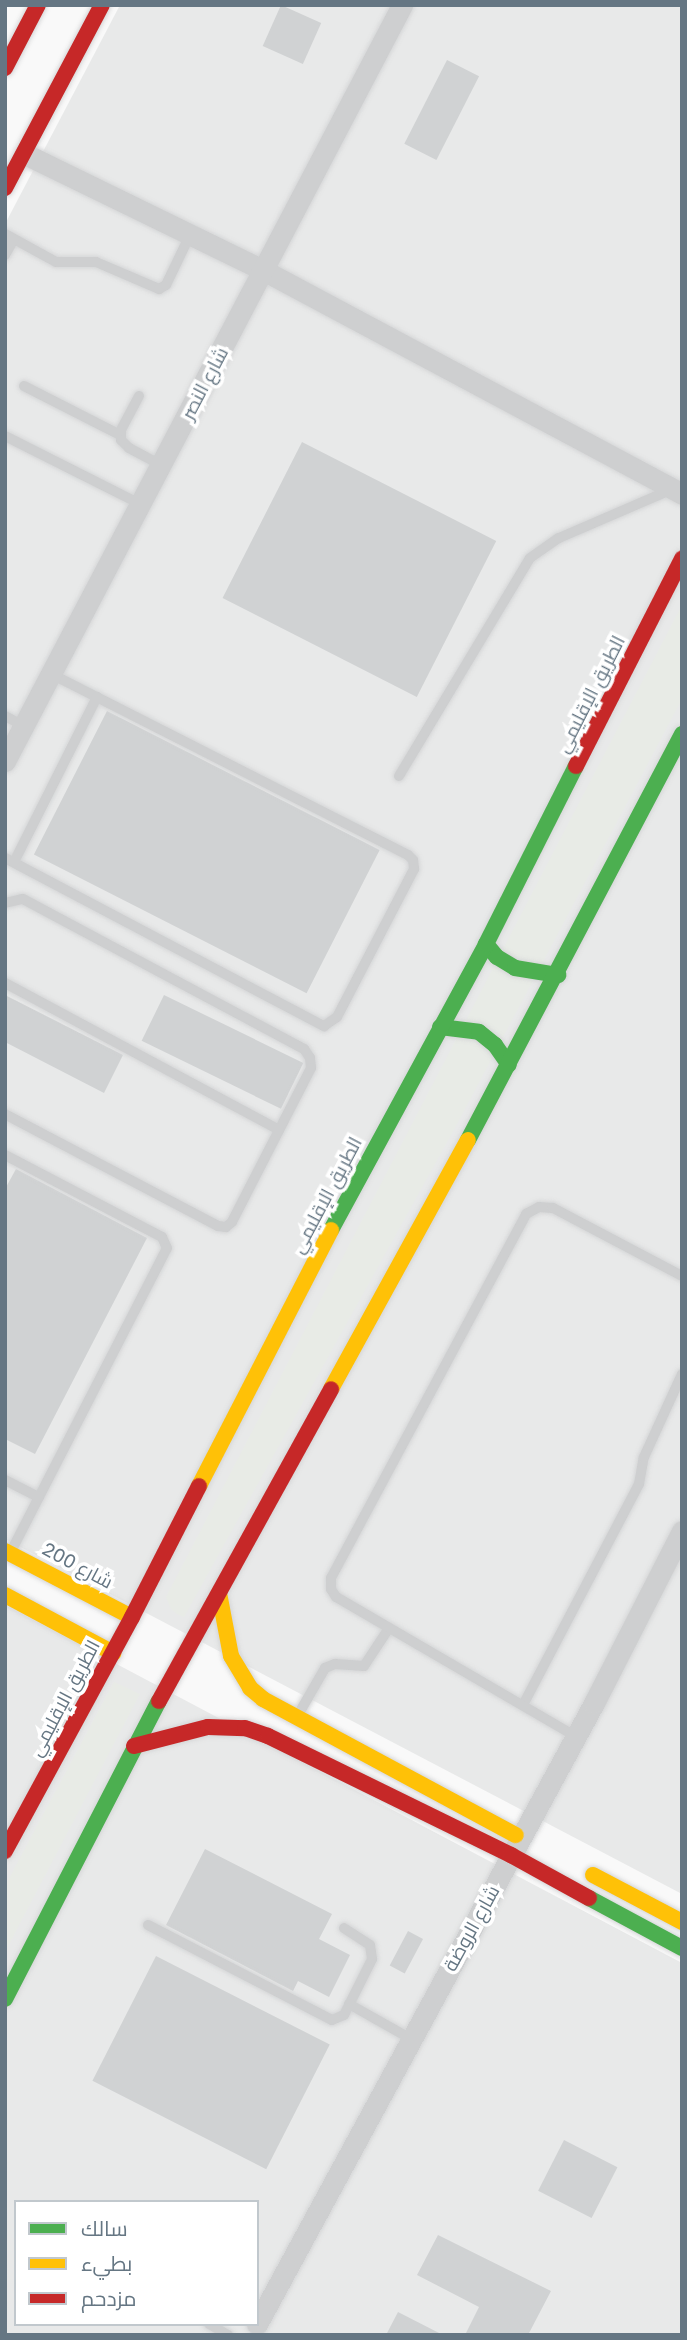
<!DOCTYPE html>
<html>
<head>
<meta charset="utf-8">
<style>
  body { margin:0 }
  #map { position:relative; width:687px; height:2340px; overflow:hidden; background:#f9f9f9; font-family:"Golos Text",Cairo,sans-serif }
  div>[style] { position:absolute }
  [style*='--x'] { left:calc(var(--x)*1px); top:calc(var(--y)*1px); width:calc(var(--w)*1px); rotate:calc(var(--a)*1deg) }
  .built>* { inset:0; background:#e8e9e9 }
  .green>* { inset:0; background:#e8ebe6 }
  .building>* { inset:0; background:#d0d2d3; transform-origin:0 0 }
  .roads { filter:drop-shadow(0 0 2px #d5d6d7) drop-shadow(0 0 2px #d5d6d7) }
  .lane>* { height:10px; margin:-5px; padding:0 5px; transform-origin:5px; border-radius:5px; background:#cecfd0 }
  .street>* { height:21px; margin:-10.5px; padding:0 10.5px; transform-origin:10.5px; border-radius:10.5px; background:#cecfd0 }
  .fast>* { height:16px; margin:-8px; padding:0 8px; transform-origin:8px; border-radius:8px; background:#4caf50 }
  .slow>* { height:16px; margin:-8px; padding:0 8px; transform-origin:8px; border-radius:8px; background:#ffc107 }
  .jam>* { height:16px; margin:-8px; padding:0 8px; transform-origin:8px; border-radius:8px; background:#c62828 }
  span { translate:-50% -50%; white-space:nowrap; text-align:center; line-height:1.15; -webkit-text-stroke:7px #fff; paint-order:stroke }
  .street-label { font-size:19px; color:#657683 }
  .frame { position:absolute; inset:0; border:7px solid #657683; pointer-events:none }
  .legend { position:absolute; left:14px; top:2200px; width:245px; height:126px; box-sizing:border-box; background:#fff; border:2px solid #c1c8cd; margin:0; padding:9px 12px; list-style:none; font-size:21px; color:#657683 }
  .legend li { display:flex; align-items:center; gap:14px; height:35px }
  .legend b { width:35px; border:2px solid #c1c8cd }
</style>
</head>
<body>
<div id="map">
  <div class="built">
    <div style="clip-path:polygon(120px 5px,682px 5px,682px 1894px,5px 1539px,5px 224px)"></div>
    <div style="clip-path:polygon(evenodd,5px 1605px,682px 1963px,682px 2335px,5px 2335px,5px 1605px,16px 2202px,257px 2202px,257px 2324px,16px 2324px,16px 2202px)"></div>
  </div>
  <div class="green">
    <div style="clip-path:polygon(682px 605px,682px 699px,456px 1126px,184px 1617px,177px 1614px,171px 1609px,166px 1597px)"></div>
    <div style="clip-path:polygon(114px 1682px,140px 1694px,5px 1952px,5px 1886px)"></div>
  </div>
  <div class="building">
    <div style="left:281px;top:5px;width:44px;height:45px;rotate:24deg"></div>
    <div style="left:447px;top:60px;width:36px;height:94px;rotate:27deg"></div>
    <div style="left:302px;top:442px;width:218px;height:175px;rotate:27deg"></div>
    <div style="left:107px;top:711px;width:306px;height:161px;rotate:27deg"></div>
    <div style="clip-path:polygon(5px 995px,123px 1055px,104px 1093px,5px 1042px)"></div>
    <div style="left:164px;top:995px;width:155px;height:51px;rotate:26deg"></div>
    <div style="clip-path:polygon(16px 1169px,147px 1238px,35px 1454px,5px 1439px,5px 1189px)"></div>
    <div style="clip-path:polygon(205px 1849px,332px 1914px,319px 1939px,350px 1955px,329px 1997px,298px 1981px,293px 1991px,166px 1925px)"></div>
    <div style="left:408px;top:1931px;width:17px;height:39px;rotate:28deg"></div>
    <div style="left:156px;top:1956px;width:195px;height:140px;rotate:27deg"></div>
    <div style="left:564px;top:2140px;width:60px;height:57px;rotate:27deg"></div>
    <div style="clip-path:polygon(438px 2235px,551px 2291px,528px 2335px,465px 2335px,479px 2307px,417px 2275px)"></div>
    <div style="clip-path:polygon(398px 2312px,443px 2335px,386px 2335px)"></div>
  </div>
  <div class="roads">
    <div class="lane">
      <div style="--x:5;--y:234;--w:58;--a:28.8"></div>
      <div style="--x:56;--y:262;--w:40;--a:0"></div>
      <div style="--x:96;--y:262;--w:69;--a:23.2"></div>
      <div style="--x:159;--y:289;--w:8;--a:-30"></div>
      <div style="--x:166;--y:285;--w:55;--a:-64.4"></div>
      <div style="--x:5;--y:255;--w:18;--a:-61"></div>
      <div style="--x:24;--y:386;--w:108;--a:27"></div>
      <div style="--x:139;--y:396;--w:38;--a:118"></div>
      <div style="--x:121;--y:430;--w:10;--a:90"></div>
      <div style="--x:121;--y:440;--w:11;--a:45"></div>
      <div style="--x:129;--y:448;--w:36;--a:28"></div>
      <div style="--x:5;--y:436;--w:151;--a:26.7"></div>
      <div style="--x:5;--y:716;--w:21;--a:28"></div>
      <div style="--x:399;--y:776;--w:254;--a:-59"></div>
      <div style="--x:530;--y:558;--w:35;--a:-35"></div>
      <div style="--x:559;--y:538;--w:124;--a:-23.3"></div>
      <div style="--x:5;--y:858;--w:361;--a:27.8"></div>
      <div style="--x:324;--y:1026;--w:16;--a:-35"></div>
      <div style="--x:337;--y:1017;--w:167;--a:-62.5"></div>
      <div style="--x:414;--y:869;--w:9;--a:-96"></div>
      <div style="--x:413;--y:860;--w:7;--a:-135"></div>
      <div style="--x:408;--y:855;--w:400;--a:-153.1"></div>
      <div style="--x:14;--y:862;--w:185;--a:-63.3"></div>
      <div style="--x:5;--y:903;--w:18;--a:-13"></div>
      <div style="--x:23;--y:899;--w:319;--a:28.1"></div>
      <div style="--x:304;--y:1049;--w:11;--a:56"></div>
      <div style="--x:310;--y:1058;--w:10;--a:84"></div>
      <div style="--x:311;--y:1068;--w:173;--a:117.2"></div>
      <div style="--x:232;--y:1222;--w:8;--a:140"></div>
      <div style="--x:226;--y:1227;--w:8;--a:-173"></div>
      <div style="--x:218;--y:1226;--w:241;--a:-152.3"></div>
      <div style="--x:5;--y:983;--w:311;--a:28.2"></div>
      <div style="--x:5;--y:1155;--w:177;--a:27.6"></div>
      <div style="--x:162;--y:1237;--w:12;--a:66"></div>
      <div style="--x:167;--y:1248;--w:339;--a:117.2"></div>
      <div style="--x:5;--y:1480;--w:38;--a:27"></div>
      <div style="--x:523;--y:1705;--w:250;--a:-62.3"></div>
      <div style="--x:639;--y:1484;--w:27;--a:-80"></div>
      <div style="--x:644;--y:1457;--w:91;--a:-65.4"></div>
      <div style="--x:298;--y:1715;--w:54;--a:-60.1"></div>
      <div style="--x:325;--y:1668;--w:11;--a:-22"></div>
      <div style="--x:335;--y:1664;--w:29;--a:4"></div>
      <div style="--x:364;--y:1666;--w:45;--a:-56.7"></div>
      <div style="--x:575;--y:1736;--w:276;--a:-149.8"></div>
      <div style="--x:336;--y:1597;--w:9;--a:-122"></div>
      <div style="--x:331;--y:1589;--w:11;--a:-90"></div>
      <div style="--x:331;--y:1578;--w:413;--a:-61.8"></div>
      <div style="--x:526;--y:1214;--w:15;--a:-28"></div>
      <div style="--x:539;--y:1207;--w:14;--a:4"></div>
      <div style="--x:553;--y:1208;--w:146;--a:27.8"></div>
      <div style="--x:148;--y:1925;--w:207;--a:27.3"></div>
      <div style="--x:332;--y:2020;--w:13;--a:-23"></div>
      <div style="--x:344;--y:2015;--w:63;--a:-63.4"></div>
      <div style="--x:372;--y:1959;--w:14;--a:-98"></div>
      <div style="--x:370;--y:1945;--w:31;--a:-147"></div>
      <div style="--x:349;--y:2004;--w:71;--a:29.4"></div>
      <div style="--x:209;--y:2324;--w:22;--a:30"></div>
    </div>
    <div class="street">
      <div style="--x:25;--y:154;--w:265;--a:26"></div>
      <div style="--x:263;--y:270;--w:475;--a:28.1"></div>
      <div style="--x:5;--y:761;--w:854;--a:-62.29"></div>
      <div style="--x:257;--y:2324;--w:707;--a:-61.51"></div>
      <div style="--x:594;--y:1703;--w:193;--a:-62.9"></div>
    </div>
    <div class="fast">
      <div style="--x:486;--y:944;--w:17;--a:50"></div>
      <div style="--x:497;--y:957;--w:21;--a:31"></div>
      <div style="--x:515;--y:968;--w:44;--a:9.2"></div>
      <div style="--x:440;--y:1027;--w:39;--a:7"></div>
      <div style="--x:479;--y:1032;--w:21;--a:39"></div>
      <div style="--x:495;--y:1045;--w:24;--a:55"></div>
      <div style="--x:468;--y:1140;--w:459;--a:-62.2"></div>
      <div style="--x:331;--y:1230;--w:325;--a:-61.5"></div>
      <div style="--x:486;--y:944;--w:199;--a:-63.2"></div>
      <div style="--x:589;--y:1898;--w:106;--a:28.3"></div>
      <div style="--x:5;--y:1999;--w:335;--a:-62.7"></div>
    </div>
    <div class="slow">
      <div style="--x:331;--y:1389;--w:284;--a:-61.2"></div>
      <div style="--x:199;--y:1486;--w:288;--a:-62.7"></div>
      <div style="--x:5;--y:1551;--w:143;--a:27.5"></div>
      <div style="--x:219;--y:1593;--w:64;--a:79.2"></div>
      <div style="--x:231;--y:1656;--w:37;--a:59"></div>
      <div style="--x:250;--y:1688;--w:17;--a:40"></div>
      <div style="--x:263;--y:1699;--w:287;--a:28.3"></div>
      <div style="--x:5;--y:1595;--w:123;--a:28.2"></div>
      <div style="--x:593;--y:1875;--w:101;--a:27.8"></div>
    </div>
    <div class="jam">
      <div style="--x:5;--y:68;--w:71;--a:-62.4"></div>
      <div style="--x:5;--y:188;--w:207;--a:-62.1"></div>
      <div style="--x:576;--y:766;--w:233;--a:-62.9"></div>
      <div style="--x:159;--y:1701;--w:356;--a:-61.1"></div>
      <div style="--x:134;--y:1746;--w:76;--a:-14.4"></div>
      <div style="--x:208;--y:1727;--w:37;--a:2"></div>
      <div style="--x:245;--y:1728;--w:24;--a:19"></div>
      <div style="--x:268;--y:1736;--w:271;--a:26.1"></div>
      <div style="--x:511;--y:1855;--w:89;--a:28.9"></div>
      <div style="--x:5;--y:1851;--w:266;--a:-61.5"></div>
      <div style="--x:132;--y:1617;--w:147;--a:-62.9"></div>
    </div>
  </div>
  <div class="street-label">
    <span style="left:204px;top:383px;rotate:-62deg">شارع النصر</span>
    <span style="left:590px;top:694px;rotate:-63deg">الطريق الإقليمي</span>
    <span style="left:326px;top:1195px;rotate:-62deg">الطريق الإقليمي</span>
    <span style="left:78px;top:1565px;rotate:28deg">شارع 200</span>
    <span style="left:64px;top:1698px;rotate:-62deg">الطريق الإقليمي</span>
    <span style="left:471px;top:1928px;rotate:-61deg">شارع الروضة</span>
  </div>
  <div class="frame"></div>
  <ul class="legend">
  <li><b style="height:9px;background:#4caf50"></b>سالك</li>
  <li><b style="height:9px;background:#ffc107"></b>بطيء</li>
  <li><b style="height:9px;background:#c62828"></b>مزدحم</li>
  </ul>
</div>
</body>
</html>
